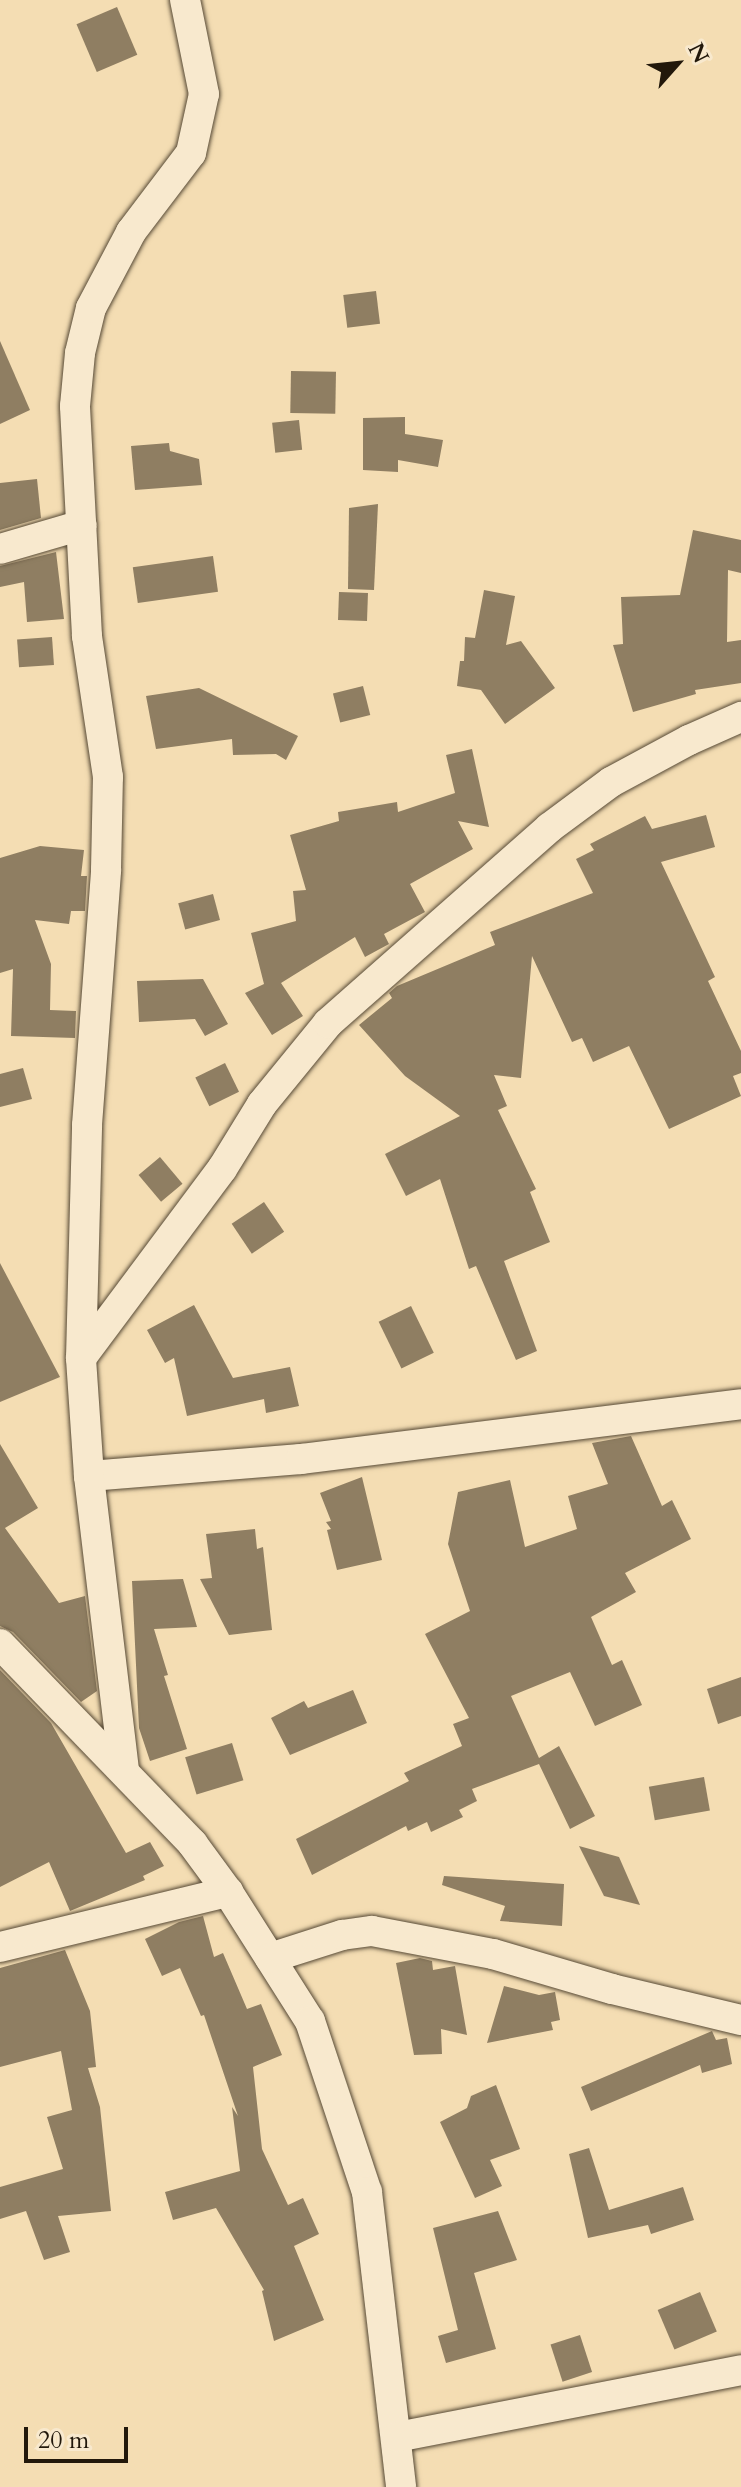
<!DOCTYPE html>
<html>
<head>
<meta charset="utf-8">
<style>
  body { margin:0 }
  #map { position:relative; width:741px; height:2487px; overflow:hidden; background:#f4ddb3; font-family:Cardo,serif }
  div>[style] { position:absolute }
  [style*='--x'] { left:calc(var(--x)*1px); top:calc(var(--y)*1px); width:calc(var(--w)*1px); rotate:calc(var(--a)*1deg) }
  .building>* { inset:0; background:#8f7e62; transform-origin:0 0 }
  .roads { filter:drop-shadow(0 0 2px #564935) drop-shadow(0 0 2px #564935) }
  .minor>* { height:30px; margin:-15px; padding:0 15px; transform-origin:15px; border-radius:15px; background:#f8e9ce }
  span { translate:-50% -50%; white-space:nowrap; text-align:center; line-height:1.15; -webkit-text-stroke:6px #f8e9ce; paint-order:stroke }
  .north { position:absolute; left:637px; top:24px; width:80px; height:80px; -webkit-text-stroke:6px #f8e9ce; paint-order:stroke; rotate:63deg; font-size:22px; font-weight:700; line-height:32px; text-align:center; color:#22180b }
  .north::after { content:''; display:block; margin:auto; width:28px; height:36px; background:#22180b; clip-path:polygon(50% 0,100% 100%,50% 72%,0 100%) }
  .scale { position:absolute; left:24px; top:2427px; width:104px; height:36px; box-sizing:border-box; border:4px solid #22180b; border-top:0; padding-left:10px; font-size:24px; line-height:28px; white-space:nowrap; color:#22180b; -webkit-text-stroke:6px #f8e9ce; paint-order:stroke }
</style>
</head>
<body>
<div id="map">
  <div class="building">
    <div style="left:117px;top:7px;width:52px;height:44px;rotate:67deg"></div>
    <div style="left:376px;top:291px;width:33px;height:33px;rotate:83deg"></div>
    <div style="clip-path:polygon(0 341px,30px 410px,0 424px)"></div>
    <div style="left:291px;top:371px;width:45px;height:42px;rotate:1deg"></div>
    <div style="clip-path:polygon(405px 417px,405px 434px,443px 440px,438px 467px,398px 460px,398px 472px,363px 470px,363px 418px)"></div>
    <div style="left:299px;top:420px;width:30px;height:27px;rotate:84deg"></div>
    <div style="clip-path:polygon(169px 443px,170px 451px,199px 459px,202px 485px,135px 490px,131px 446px)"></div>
    <div style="clip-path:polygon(37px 479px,41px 518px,0 530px,0 483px)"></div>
    <div style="clip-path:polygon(378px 504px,374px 590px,348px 589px,349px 508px)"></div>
    <div style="clip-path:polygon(693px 530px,741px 540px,741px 573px,728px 570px,727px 642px,741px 640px,741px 683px,695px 690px,696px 694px,633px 712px,613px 645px,623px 644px,621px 597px,680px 595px)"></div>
    <div style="clip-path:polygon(56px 552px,64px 619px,27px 622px,24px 582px,0 587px,0 566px)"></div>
    <div style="left:213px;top:556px;width:36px;height:81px;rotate:82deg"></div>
    <div style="clip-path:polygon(484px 590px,515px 596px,506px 645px,521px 641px,555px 688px,505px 724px,481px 690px,457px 686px,460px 661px,464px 661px,465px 637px,475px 638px)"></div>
    <div style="left:339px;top:592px;width:29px;height:28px;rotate:2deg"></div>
    <div style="left:52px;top:637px;width:28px;height:35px;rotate:86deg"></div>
    <div style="left:363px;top:686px;width:30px;height:31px;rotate:76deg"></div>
    <div style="clip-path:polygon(199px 688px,298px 736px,286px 760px,276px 754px,233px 755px,232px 739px,156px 749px,146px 696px)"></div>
    <div style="clip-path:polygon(472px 749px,489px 827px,458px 821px,473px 849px,410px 884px,425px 912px,384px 934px,389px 944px,365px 957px,355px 937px,281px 983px,303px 1016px,272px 1035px,245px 993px,264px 984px,251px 933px,296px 921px,293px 891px,306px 890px,290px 835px,339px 821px,338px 812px,397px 802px,398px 812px,455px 793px,446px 755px)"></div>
    <div style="clip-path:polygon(706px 815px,715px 847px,661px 862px,715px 977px,708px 981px,741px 1051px,741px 1073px,733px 1076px,741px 1096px,669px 1129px,629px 1046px,593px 1062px,582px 1038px,572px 1042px,532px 956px,521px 1078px,494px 1075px,507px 1106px,498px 1110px,536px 1189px,530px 1192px,550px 1242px,504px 1261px,537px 1351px,516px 1360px,476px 1266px,469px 1269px,440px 1179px,406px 1196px,385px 1154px,460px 1116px,405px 1076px,359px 1025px,392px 998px,389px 993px,397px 986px,495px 945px,490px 932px,593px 893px,576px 859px,594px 850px,590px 844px,645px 816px,652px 829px)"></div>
    <div style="clip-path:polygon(40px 846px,84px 850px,81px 876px,87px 876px,85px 911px,71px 911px,69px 924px,35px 920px,51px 964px,50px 1010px,76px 1011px,75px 1038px,11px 1036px,13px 969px,0 973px,0 858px)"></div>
    <div style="left:213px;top:894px;width:27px;height:36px;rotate:75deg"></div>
    <div style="clip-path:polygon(203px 979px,228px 1024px,205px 1036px,195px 1019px,139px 1022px,137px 981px)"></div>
    <div style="left:225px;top:1063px;width:32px;height:33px;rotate:64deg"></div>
    <div style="clip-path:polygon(23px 1068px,32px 1099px,0 1107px,0 1074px)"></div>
    <div style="left:160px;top:1157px;width:35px;height:28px;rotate:50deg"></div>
    <div style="left:264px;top:1202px;width:36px;height:39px;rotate:56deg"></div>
    <div style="clip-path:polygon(0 1263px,60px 1377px,0 1402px)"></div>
    <div style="clip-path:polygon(194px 1305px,233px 1378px,290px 1367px,299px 1406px,266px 1413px,264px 1399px,187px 1416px,174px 1358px,165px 1363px,147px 1330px)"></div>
    <div style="left:411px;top:1306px;width:52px;height:36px;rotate:64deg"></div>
    <div style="clip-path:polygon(631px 1436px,662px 1506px,672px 1500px,691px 1539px,625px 1573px,636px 1592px,591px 1617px,612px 1665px,622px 1660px,642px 1705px,595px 1726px,570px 1672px,511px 1696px,539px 1758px,559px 1746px,595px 1816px,570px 1829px,539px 1764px,472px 1789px,477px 1801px,459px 1810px,463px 1817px,431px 1832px,427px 1822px,408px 1831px,406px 1826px,312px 1875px,296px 1839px,409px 1781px,404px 1773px,462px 1746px,453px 1724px,469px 1718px,425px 1634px,470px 1611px,448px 1544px,458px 1492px,510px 1480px,525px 1547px,577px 1529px,568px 1496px,608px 1484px,592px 1443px)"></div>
    <div style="clip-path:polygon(0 1444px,38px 1508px,5px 1528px,59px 1603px,85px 1596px,97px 1691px,81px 1702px,13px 1632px,0 1626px)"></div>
    <div style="clip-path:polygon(362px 1477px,382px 1560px,337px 1570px,327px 1530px,331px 1529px,326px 1522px,331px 1521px,320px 1493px)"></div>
    <div style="clip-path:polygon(255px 1529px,257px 1549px,263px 1547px,272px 1630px,229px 1635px,200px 1579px,212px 1578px,206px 1534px)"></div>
    <div style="clip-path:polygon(183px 1579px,197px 1627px,154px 1629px,168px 1675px,164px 1676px,187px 1749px,150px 1761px,139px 1728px,132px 1581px)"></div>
    <div style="clip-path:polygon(0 1670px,51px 1723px,126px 1853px,150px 1842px,164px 1866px,143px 1876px,145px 1880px,70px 1911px,49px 1862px,0 1887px)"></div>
    <div style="clip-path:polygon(741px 1677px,741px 1716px,718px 1724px,707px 1689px)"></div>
    <div style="clip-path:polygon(353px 1690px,367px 1723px,290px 1755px,271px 1718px,304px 1701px,308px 1708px)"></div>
    <div style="left:232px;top:1743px;width:39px;height:49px;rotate:73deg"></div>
    <div style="left:704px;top:1777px;width:34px;height:56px;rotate:80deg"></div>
    <div style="clip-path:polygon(579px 1846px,619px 1857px,640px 1905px,604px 1896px)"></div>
    <div style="clip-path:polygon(444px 1876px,564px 1884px,562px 1926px,500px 1921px,505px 1906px,442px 1885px)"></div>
    <div style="clip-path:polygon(203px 1916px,214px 1957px,223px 1953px,247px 2009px,261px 2004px,282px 2055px,253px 2067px,262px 2149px,288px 2205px,303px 2198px,319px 2234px,294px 2246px,324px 2320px,274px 2341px,262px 2291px,264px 2290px,216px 2208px,173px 2220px,165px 2192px,240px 2171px,232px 2107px,238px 2116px,204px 2015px,201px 2016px,180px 1968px,162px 1976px,145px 1939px,179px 1922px)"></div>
    <div style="clip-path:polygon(65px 1950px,90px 2011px,96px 2067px,88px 2068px,100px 2107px,111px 2211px,58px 2216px,70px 2252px,44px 2260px,26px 2211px,0 2219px,0 2187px,63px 2169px,47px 2117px,72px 2110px,61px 2051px,0 2067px,0 1968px)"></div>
    <div style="clip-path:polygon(420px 1958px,432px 1961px,433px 1970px,455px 1966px,467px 2035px,441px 2029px,442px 2054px,414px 2055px,396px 1963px)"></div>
    <div style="clip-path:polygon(504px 1986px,539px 1995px,555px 1992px,560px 2020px,551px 2022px,553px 2030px,487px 2043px)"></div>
    <div style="clip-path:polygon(712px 2031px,716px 2040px,727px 2038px,732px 2064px,702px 2073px,700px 2065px,591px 2111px,581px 2087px)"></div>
    <div style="clip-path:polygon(496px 2085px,520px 2149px,490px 2160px,502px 2186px,475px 2198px,440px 2122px,467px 2108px,471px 2096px)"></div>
    <div style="clip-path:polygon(589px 2148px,609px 2210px,683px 2187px,694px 2220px,651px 2234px,648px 2225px,588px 2238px,569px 2154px)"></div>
    <div style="clip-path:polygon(498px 2211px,517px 2260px,474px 2273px,496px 2349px,446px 2363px,438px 2336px,458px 2330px,433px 2228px)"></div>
    <div style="left:700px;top:2292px;width:43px;height:46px;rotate:67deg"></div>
    <div style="left:580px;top:2335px;width:39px;height:31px;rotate:72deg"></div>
  </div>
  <div class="roads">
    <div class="minor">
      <div style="--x:0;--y:549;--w:85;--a:-16.3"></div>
      <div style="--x:81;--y:1358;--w:236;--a:-53.3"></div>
      <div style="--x:222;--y:1169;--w:76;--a:-58.4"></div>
      <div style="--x:262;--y:1104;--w:104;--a:-50.8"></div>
      <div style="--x:328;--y:1023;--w:295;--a:-41.4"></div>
      <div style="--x:549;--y:828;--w:77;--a:-36.6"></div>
      <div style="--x:611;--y:782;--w:89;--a:-28.3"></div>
      <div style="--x:689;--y:740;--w:57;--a:-23.9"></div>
      <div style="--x:89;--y:1476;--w:213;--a:-4.6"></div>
      <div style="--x:301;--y:1459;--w:443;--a:-7.1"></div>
      <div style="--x:0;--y:1644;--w:277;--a:46"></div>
      <div style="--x:192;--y:1843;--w:61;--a:53.7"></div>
      <div style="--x:228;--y:1892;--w:153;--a:57.6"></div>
      <div style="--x:310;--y:2021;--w:180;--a:71.6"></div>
      <div style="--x:367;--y:2192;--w:297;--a:83.4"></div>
      <div style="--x:124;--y:1770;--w:296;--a:-96.8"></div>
      <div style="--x:89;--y:1476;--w:118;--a:-93.9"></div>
      <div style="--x:81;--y:1358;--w:233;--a:-88.5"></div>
      <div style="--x:87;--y:1125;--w:256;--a:-85.7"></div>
      <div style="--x:106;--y:870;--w:93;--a:-88.8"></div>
      <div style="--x:108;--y:777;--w:143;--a:-98.5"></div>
      <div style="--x:87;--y:636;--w:230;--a:-93"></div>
      <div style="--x:75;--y:406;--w:53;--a:-84.6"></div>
      <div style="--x:80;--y:353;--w:46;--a:-76.3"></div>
      <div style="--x:91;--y:308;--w:86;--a:-62.2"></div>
      <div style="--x:131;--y:232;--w:99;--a:-52.8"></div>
      <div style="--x:191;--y:153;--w:60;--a:-77.6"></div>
      <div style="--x:204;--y:94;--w:96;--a:-101.4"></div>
      <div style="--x:0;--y:1947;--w:235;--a:-13.6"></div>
      <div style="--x:270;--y:1958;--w:76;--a:-17.7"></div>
      <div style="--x:342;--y:1935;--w:30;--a:-8"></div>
      <div style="--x:372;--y:1931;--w:123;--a:10.8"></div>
      <div style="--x:493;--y:1954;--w:124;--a:16.4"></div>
      <div style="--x:612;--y:1989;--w:133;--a:13.5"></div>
      <div style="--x:397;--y:2437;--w:350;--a:-11"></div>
    </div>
  </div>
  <div class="north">N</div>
  <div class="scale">20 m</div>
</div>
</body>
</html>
